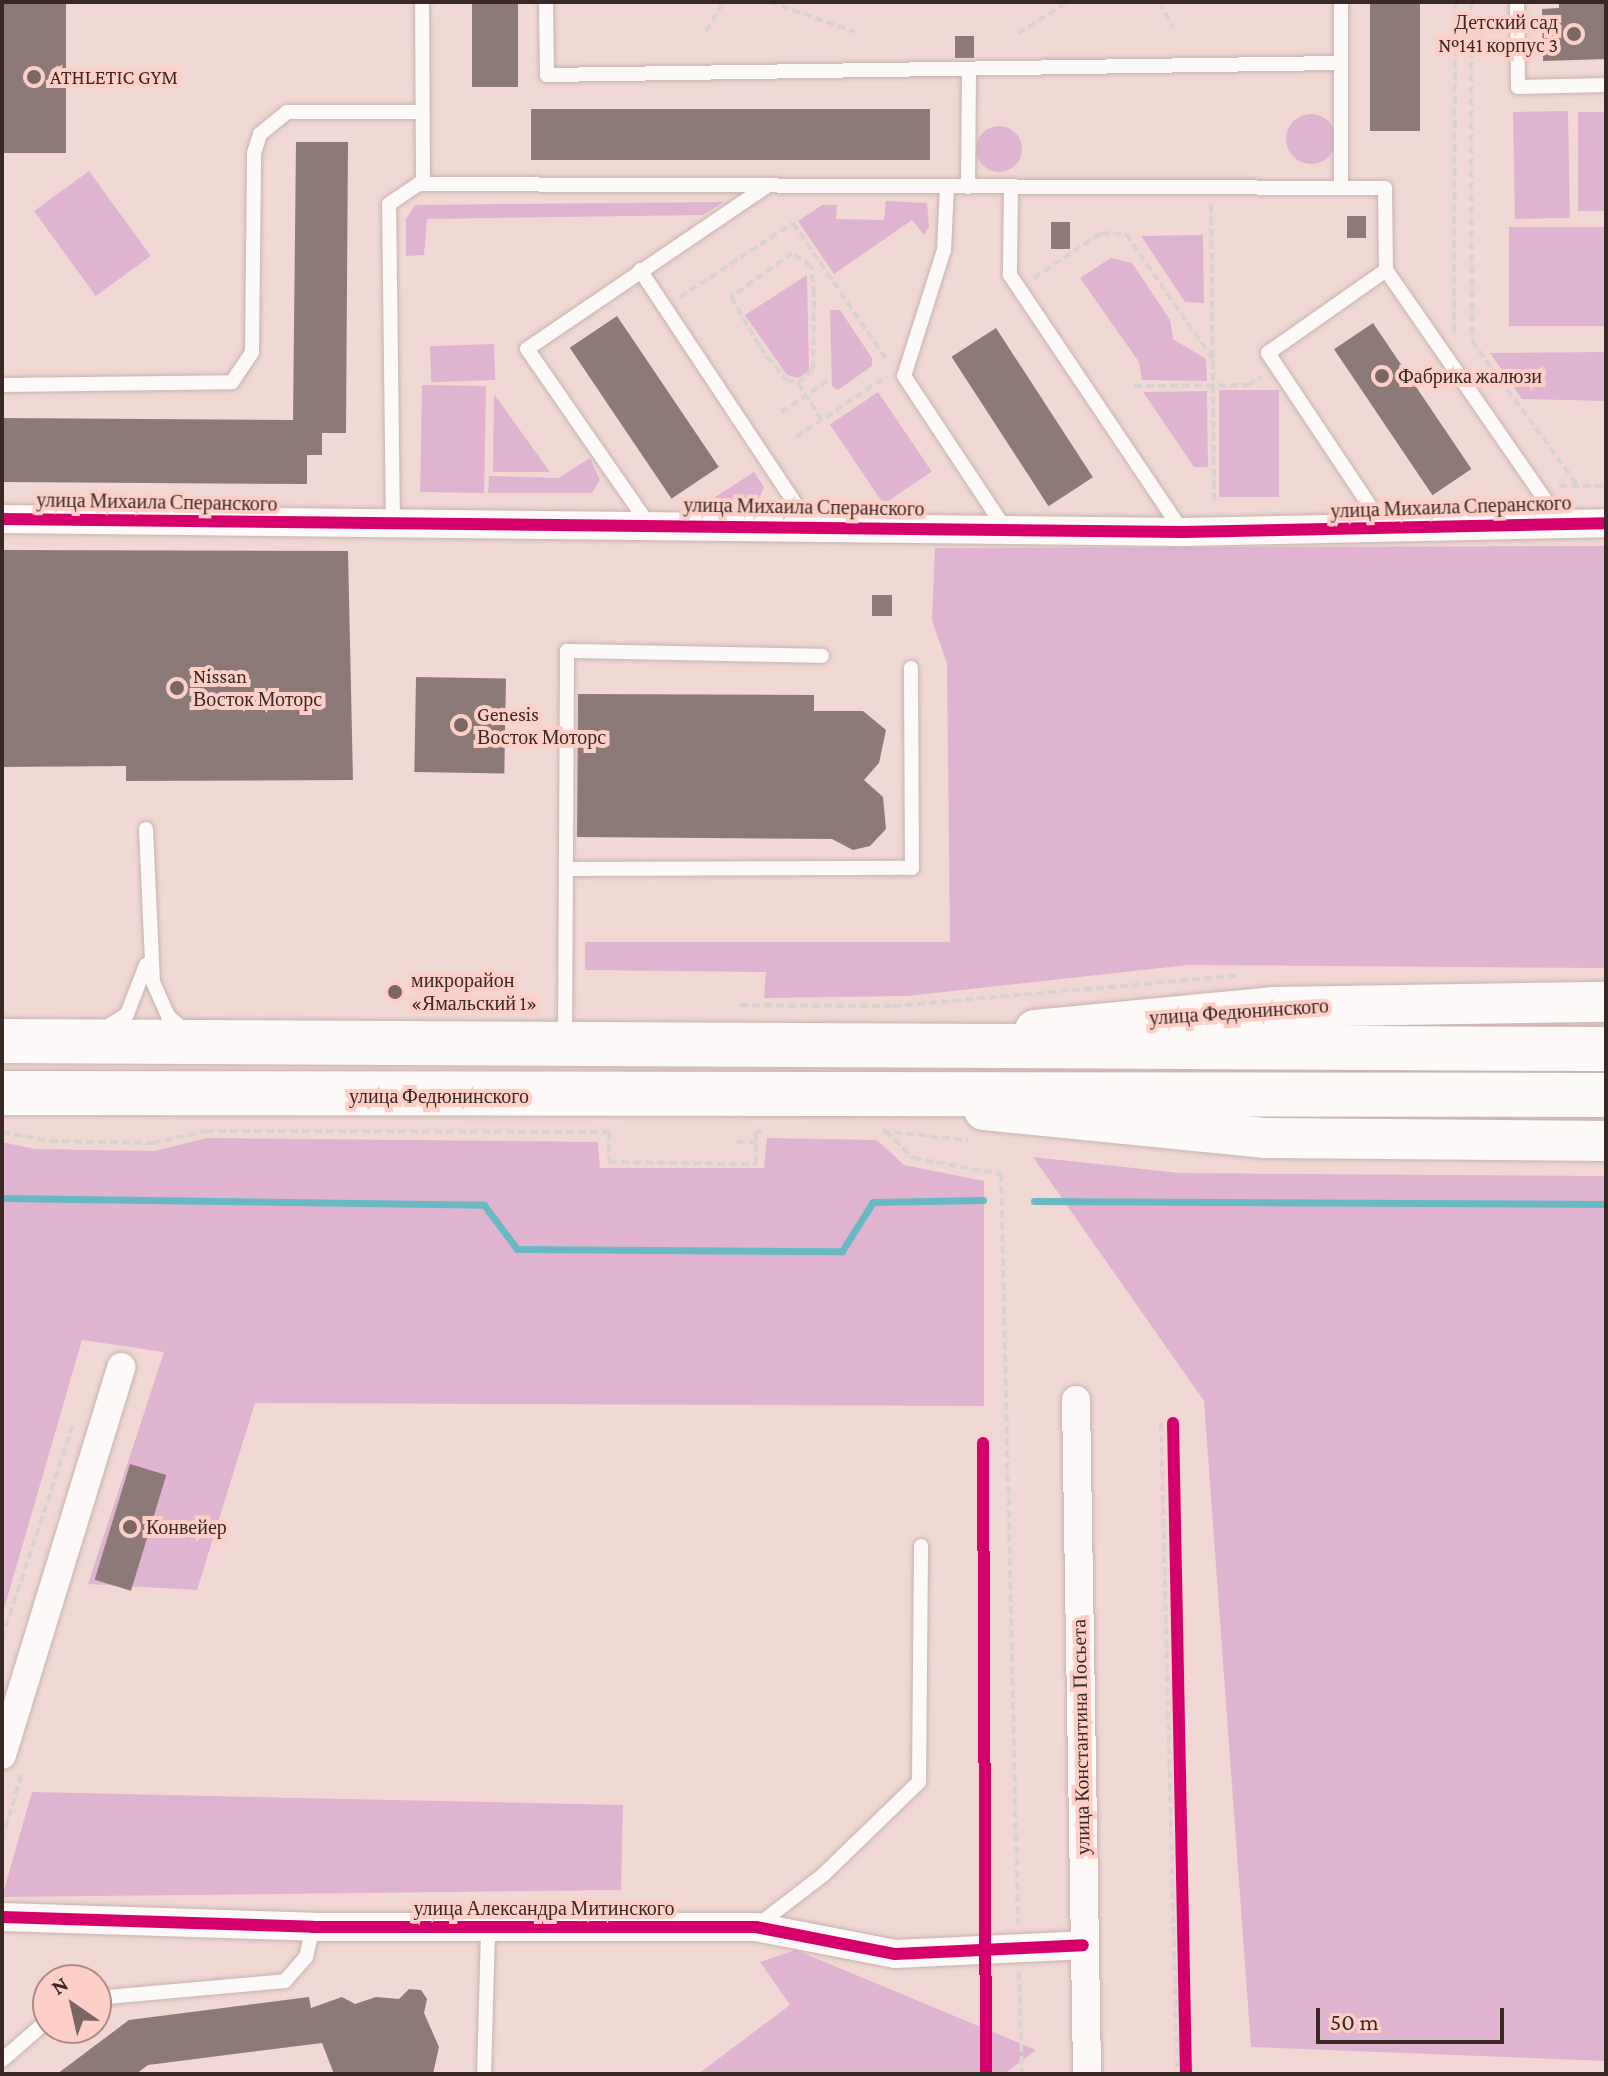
<!DOCTYPE html>
<html>
<head>
<meta charset="utf-8">
<style>
  body { margin:0 }
  #map { position:relative; width:1608px; height:2076px; overflow:hidden; background:#f1d8d4; font-family:"Crimson Pro",serif }
  div>[style] { position:absolute }
  [style*='--x'] { left:calc(var(--x)*1px); top:calc(var(--y)*1px); width:calc(var(--w)*1px); rotate:calc(var(--a)*1deg) }
  .green>* { inset:0; background:#e0b4d1; transform-origin:0 0 }
  .round { border-radius:50% }
  .stream>* { height:7px; margin:-3.5px; padding:0 3.5px; transform-origin:3.5px; border-radius:3.5px; background:#69b9c4 }
  .building>* { inset:0; background:#8d7a78; transform-origin:0 0 }
  .path>* { height:4px; margin-top:-2px; transform-origin:0; background:repeating-linear-gradient(90deg,#dad3d1 0 8px,transparent 0 12px) }
  .roads { filter:drop-shadow(0 0 2px #c7b3b0) drop-shadow(0 0 2px #c7b3b0) }
  .service>* { height:14px; margin:-7px; padding:0 7px; transform-origin:7px; border-radius:7px; background:#fdf9f9 }
  .minor>* { height:28px; margin:-14px; padding:0 14px; transform-origin:14px; border-radius:14px; background:#fdf9f9 }
  .secondary>* { height:40px; margin:-20px; padding:0 20px; transform-origin:20px; border-radius:20px; background:#fdf9f9 }
  .trunk>* { height:44px; margin:-22px; padding:0 22px; transform-origin:22px; border-radius:22px; background:#fdf9f9 }
  .cycleway>* { height:12px; margin:-6px; padding:0 6px; transform-origin:6px; border-radius:6px; background:#d6006c }
  .dots>* { width:22px; height:22px; translate:-50% -50%; box-sizing:border-box; border:4px solid #fecfc7; border-radius:50% }
  span { translate:-50% -50%; white-space:nowrap; text-align:center; line-height:1.15; -webkit-text-stroke:8px #fecfc7; paint-order:stroke }
  .poi-label { font-size:20px; color:#3a2825 }
  .right { translate:-100% -50%; text-align:right }
  .left { translate:0 -50%; text-align:left }
  .street-label { font-size:20px; color:#3a2825 }
  .frame { position:absolute; inset:0; border:4px solid #3a2825; pointer-events:none }
  .north { position:absolute; left:32px; top:1964px; width:80px; height:80px; box-sizing:border-box; background:#fecfc7; border:2px solid #b08c86; border-radius:50%; rotate:326deg; font-size:22px; font-weight:700; line-height:32px; text-align:center; color:#3a2825 }
  .north::after { content:''; display:block; margin:auto; width:28px; height:36px; background:#7a6662; clip-path:polygon(50% 0,100% 100%,50% 72%,0 100%) }
  .scale { position:absolute; left:1316px; top:2008px; width:188px; height:36px; box-sizing:border-box; border:4px solid #3a2825; border-top:0; padding-left:10px; font-size:24px; line-height:28px; white-space:nowrap; color:#3a2825; -webkit-text-stroke:6px #fecfc7; paint-order:stroke }
</style>
</head>
<body>
<div id="map">
  <div class="green">
    <div style="left:1568px;top:111px;width:107px;height:55px;rotate:89deg"></div>
    <div style="left:1578px;top:112px;width:28px;height:99px"></div>
    <div class="round" style="left:1286px;top:114px;width:50px;height:50px"></div>
    <div class="round" style="left:976px;top:126px;width:46px;height:46px"></div>
    <div style="left:89px;top:171px;width:105px;height:68px;rotate:54deg"></div>
    <div style="clip-path:polygon(886px 201px,927px 203px,929px 227px,924px 235px,912px 220px,834px 274px,798px 221px,822px 205px,837px 205px,836px 219px,884px 220px)"></div>
    <div style="clip-path:polygon(724px 202px,703px 215px,427px 219px,424px 255px,406px 256px,406px 219px,415px 205px)"></div>
    <div style="left:1606px;top:227px;width:99px;height:97px;rotate:90deg"></div>
    <div style="clip-path:polygon(1203px 235px,1204px 303px,1185px 302px,1141px 236px)"></div>
    <div style="clip-path:polygon(1111px 258px,1132px 263px,1170px 320px,1173px 339px,1206px 359px,1207px 381px,1142px 380px,1139px 362px,1080px 278px)"></div>
    <div style="clip-path:polygon(807px 275px,809px 371px,798px 378px,787px 375px,745px 315px)"></div>
    <div style="clip-path:polygon(830px 310px,840px 310px,872px 358px,872px 366px,838px 390px,832px 386px)"></div>
    <div style="left:494px;top:344px;width:36px;height:64px;rotate:88deg"></div>
    <div style="clip-path:polygon(1606px 352px,1606px 401px,1522px 399px,1490px 353px)"></div>
    <div style="left:422px;top:385px;width:64px;height:107px;rotate:1deg"></div>
    <div style="left:1219px;top:390px;width:60px;height:107px"></div>
    <div style="clip-path:polygon(1207px 391px,1208px 467px,1194px 467px,1143px 392px)"></div>
    <div style="left:878px;top:392px;width:96px;height:58px;rotate:56deg"></div>
    <div style="clip-path:polygon(494px 394px,550px 472px,493px 472px)"></div>
    <div style="clip-path:polygon(590px 458px,600px 480px,592px 493px,488px 493px,489px 476px,558px 478px)"></div>
    <div style="clip-path:polygon(754px 472px,764px 487px,756px 505px,703px 505px)"></div>
    <div style="clip-path:polygon(1606px 546px,1606px 968px,1188px 965px,907px 996px,764px 998px,766px 972px,585px 970px,585px 942px,950px 942px,947px 664px,932px 620px,935px 548px)"></div>
    <div style="clip-path:polygon(207px 1138px,598px 1142px,600px 1168px,764px 1168px,767px 1138px,877px 1140px,904px 1165px,984px 1181px,984px 1406px,255px 1403px,197px 1590px,88px 1584px,164px 1352px,82px 1340px,2px 1616px,2px 1142px,35px 1149px,155px 1151px)"></div>
    <div style="clip-path:polygon(1033px 1157px,1179px 1173px,1606px 1176px,1606px 2061px,1251px 2047px,1204px 1401px)"></div>
    <div style="clip-path:polygon(32px 1792px,623px 1805px,621px 1890px,2px 1897px)"></div>
    <div style="clip-path:polygon(796px 1950px,1036px 2050px,1004px 2074px,698px 2074px,790px 2005px,760px 1962px)"></div>
  </div>
  <div class="stream">
    <div style="--x:2;--y:1198;--w:482;--a:0.8"></div>
    <div style="--x:484;--y:1205;--w:55;--a:53.1"></div>
    <div style="--x:517;--y:1249;--w:325;--a:0.4"></div>
    <div style="--x:842;--y:1251;--w:58;--a:-57.7"></div>
    <div style="--x:873;--y:1202;--w:110;--a:-1"></div>
    <div style="--x:1034;--y:1201;--w:572;--a:0.3"></div>
  </div>
  <div class="building">
    <div style="left:2px;top:2px;width:64px;height:151px"></div>
    <div style="left:472px;top:2px;width:46px;height:85px"></div>
    <div style="left:1370px;top:2px;width:50px;height:129px"></div>
    <div style="clip-path:polygon(1559px 2px,1606px 2px,1606px 59px,1543px 61px,1542px 9px,1559px 8px)"></div>
    <div style="left:955px;top:36px;width:19px;height:22px"></div>
    <div style="left:930px;top:109px;width:51px;height:399px;rotate:90deg"></div>
    <div style="clip-path:polygon(296px 142px,348px 142px,346px 433px,322px 433px,322px 455px,307px 455px,307px 484px,2px 482px,2px 418px,293px 420px)"></div>
    <div style="left:1366px;top:216px;width:22px;height:19px;rotate:90deg"></div>
    <div style="left:1051px;top:222px;width:19px;height:27px"></div>
    <div style="left:617px;top:316px;width:182px;height:57px;rotate:56deg"></div>
    <div style="left:1373px;top:323px;width:176px;height:47px;rotate:56deg"></div>
    <div style="left:996px;top:328px;width:178px;height:53px;rotate:57deg"></div>
    <div style="clip-path:polygon(2px 550px,348px 551px,353px 780px,126px 781px,126px 766px,2px 767px)"></div>
    <div style="left:872px;top:595px;width:20px;height:21px"></div>
    <div style="left:416px;top:677px;width:90px;height:95px;rotate:1deg"></div>
    <div style="clip-path:polygon(578px 694px,814px 695px,814px 711px,863px 711px,886px 730px,879px 763px,864px 780px,883px 797px,886px 829px,870px 846px,853px 850px,832px 839px,577px 837px)"></div>
    <div style="left:130px;top:1464px;width:38px;height:121px;rotate:17deg"></div>
    <div style="clip-path:polygon(409px 1989px,421px 1990px,427px 1999px,424px 2013px,439px 2047px,433px 2074px,334px 2074px,322px 2043px,148px 2065px,136px 2074px,57px 2074px,129px 2020px,309px 1997px,311px 2008px,342px 1997px,355px 2004px,376px 1997px,399px 1999px)"></div>
  </div>
  <div class="path">
    <div style="--x:719;--y:2;--w:19;--a:0"></div>
    <div style="--x:770;--y:2;--w:90;--a:19.4"></div>
    <div style="--x:1160;--y:2;--w:28;--a:64"></div>
    <div style="--x:1471;--y:2;--w:339;--a:89.8"></div>
    <div style="--x:1472;--y:341;--w:180;--a:53.8"></div>
    <div style="--x:706;--y:31;--w:33;--a:-59"></div>
    <div style="--x:1018;--y:33;--w:59;--a:-31.8"></div>
    <div style="--x:1211;--y:205;--w:299;--a:89.4"></div>
    <div style="--x:1034;--y:278;--w:81;--a:-33.9"></div>
    <div style="--x:1101;--y:233;--w:25;--a:2"></div>
    <div style="--x:1126;--y:234;--w:152;--a:55.2"></div>
    <div style="--x:680;--y:297;--w:135;--a:-33.2"></div>
    <div style="--x:793;--y:223;--w:168;--a:55.6"></div>
    <div style="--x:1454;--y:332;--w:330;--a:-89.8"></div>
    <div style="--x:798;--y:383;--w:21;--a:-43"></div>
    <div style="--x:813;--y:369;--w:75;--a:-89.2"></div>
    <div style="--x:814;--y:294;--w:28;--a:-96"></div>
    <div style="--x:811;--y:266;--w:23;--a:-146"></div>
    <div style="--x:792;--y:253;--w:75;--a:144.2"></div>
    <div style="--x:731;--y:297;--w:58;--a:59.9"></div>
    <div style="--x:760;--y:347;--w:42;--a:51.8"></div>
    <div style="--x:786;--y:380;--w:12;--a:14"></div>
    <div style="--x:798;--y:383;--w:43;--a:57.4"></div>
    <div style="--x:1134;--y:386;--w:114;--a:-0.5"></div>
    <div style="--x:1248;--y:385;--w:15;--a:-32"></div>
    <div style="--x:781;--y:412;--w:58;--a:-33.7"></div>
    <div style="--x:796;--y:437;--w:110;--a:-33.8"></div>
    <div style="--x:1559;--y:486;--w:47;--a:0"></div>
    <div style="--x:740;--y:1005;--w:153;--a:0.4"></div>
    <div style="--x:893;--y:1006;--w:344;--a:-5"></div>
    <div style="--x:882;--y:1131;--w:87;--a:5.9"></div>
    <div style="--x:886;--y:1131;--w:38;--a:45"></div>
    <div style="--x:913;--y:1158;--w:89;--a:10.3"></div>
    <div style="--x:1001;--y:1174;--w:750;--a:88.7"></div>
    <div style="--x:2;--y:1132;--w:49;--a:10.6"></div>
    <div style="--x:50;--y:1141;--w:103;--a:1.1"></div>
    <div style="--x:153;--y:1143;--w:54;--a:-12.8"></div>
    <div style="--x:206;--y:1131;--w:403;--a:0.1"></div>
    <div style="--x:609;--y:1132;--w:30;--a:90"></div>
    <div style="--x:609;--y:1162;--w:147;--a:0.8"></div>
    <div style="--x:756;--y:1164;--w:33;--a:-90"></div>
    <div style="--x:756;--y:1131;--w:6;--a:0"></div>
    <div style="--x:737;--y:1142;--w:19;--a:3"></div>
    <div style="--x:1161;--y:1423;--w:651;--a:88.59"></div>
    <div style="--x:2;--y:1638;--w:225;--a:-71.6"></div>
    <div style="--x:2;--y:1840;--w:70;--a:-73.4"></div>
    <div style="--x:1019;--y:1972;--w:102;--a:88.3"></div>
  </div>
  <div class="roads">
    <div class="service">
      <div style="--x:546;--y:2;--w:73;--a:89.2"></div>
      <div style="--x:547;--y:75;--w:794;--a:-0.87"></div>
      <div style="--x:1341;--y:2;--w:185;--a:90"></div>
      <div style="--x:1517;--y:2;--w:85;--a:89.3"></div>
      <div style="--x:1518;--y:87;--w:88;--a:-1.3"></div>
      <div style="--x:419;--y:184;--w:966;--a:0.24"></div>
      <div style="--x:1385;--y:188;--w:82;--a:89.3"></div>
      <div style="--x:1386;--y:270;--w:309;--a:55.3"></div>
      <div style="--x:947;--y:187;--w:63;--a:92.7"></div>
      <div style="--x:944;--y:250;--w:132;--a:107.6"></div>
      <div style="--x:904;--y:376;--w:185;--a:56.5"></div>
      <div style="--x:968;--y:187;--w:116;--a:-89.5"></div>
      <div style="--x:1011;--y:187;--w:88;--a:90.7"></div>
      <div style="--x:1010;--y:275;--w:310;--a:56.1"></div>
      <div style="--x:640;--y:270;--w:309;--a:56.4"></div>
      <div style="--x:2;--y:385;--w:230;--a:-0.7"></div>
      <div style="--x:232;--y:382;--w:36;--a:-56"></div>
      <div style="--x:252;--y:352;--w:199;--a:-89.4"></div>
      <div style="--x:254;--y:153;--w:20;--a:-72"></div>
      <div style="--x:260;--y:134;--w:35;--a:-39"></div>
      <div style="--x:287;--y:112;--w:135;--a:0"></div>
      <div style="--x:649;--y:525;--w:214;--a:-124.7"></div>
      <div style="--x:527;--y:349;--w:288;--a:-34.2"></div>
      <div style="--x:393;--y:527;--w:323;--a:-90.7"></div>
      <div style="--x:389;--y:204;--w:41;--a:-34.1"></div>
      <div style="--x:423;--y:181;--w:179;--a:-90.3"></div>
      <div style="--x:1386;--y:530;--w:213;--a:-123.7"></div>
      <div style="--x:1268;--y:353;--w:144;--a:-35.1"></div>
      <div style="--x:146;--y:829;--w:153;--a:87.4"></div>
      <div style="--x:153;--y:982;--w:37;--a:66"></div>
      <div style="--x:168;--y:1016;--w:24;--a:42"></div>
      <div style="--x:566;--y:869;--w:346;--a:-0.2"></div>
      <div style="--x:912;--y:868;--w:200;--a:-90.3"></div>
      <div style="--x:105;--y:1028;--w:26;--a:-32"></div>
      <div style="--x:127;--y:1014;--w:53;--a:-68.8"></div>
      <div style="--x:565;--y:1040;--w:389;--a:-89.7"></div>
      <div style="--x:567;--y:651;--w:255;--a:1.1"></div>
      <div style="--x:758;--y:1925;--w:82;--a:-37.6"></div>
      <div style="--x:823;--y:1875;--w:134;--a:-44.1"></div>
      <div style="--x:919;--y:1782;--w:236;--a:-89.5"></div>
      <div style="--x:96;--y:1998;--w:190;--a:-5.1"></div>
      <div style="--x:285;--y:1981;--w:32;--a:-49"></div>
      <div style="--x:306;--y:1957;--w:31;--a:-77"></div>
      <div style="--x:2;--y:2060;--w:61;--a:-41"></div>
      <div style="--x:484;--y:2074;--w:146;--a:-88.4"></div>
    </div>
    <div class="minor">
      <div style="--x:2;--y:519;--w:1181;--a:0.63"></div>
      <div style="--x:1183;--y:532;--w:423;--a:-1.2"></div>
      <div style="--x:1076;--y:1400;--w:674;--a:89.06"></div>
      <div style="--x:2;--y:1755;--w:406;--a:-72.9"></div>
      <div style="--x:2;--y:1917;--w:311;--a:1.8"></div>
      <div style="--x:313;--y:1927;--w:443;--a:0"></div>
      <div style="--x:756;--y:1927;--w:142;--a:11"></div>
      <div style="--x:895;--y:1954;--w:188;--a:-2.7"></div>
    </div>
    <div class="secondary">
      <div style="--x:1035;--y:1030;--w:241;--a:-5.5"></div>
      <div style="--x:1275;--y:1007;--w:331;--a:-0.9"></div>
      <div style="--x:984;--y:1110;--w:281;--a:5.7"></div>
      <div style="--x:1264;--y:1138;--w:342;--a:0.5"></div>
    </div>
    <div class="trunk">
      <div style="--x:2;--y:1041;--w:1604;--a:0.29"></div>
      <div style="--x:2;--y:1093;--w:1604;--a:0.07"></div>
    </div>
  </div>
  <div class="cycleway">
    <div style="--x:2;--y:519;--w:1181;--a:0.63"></div>
    <div style="--x:1183;--y:532;--w:423;--a:-1.2"></div>
    <div style="--x:1173;--y:1423;--w:651;--a:88.86"></div>
    <div style="--x:983;--y:1443;--w:631;--a:89.73"></div>
    <div style="--x:2;--y:1917;--w:311;--a:1.8"></div>
    <div style="--x:313;--y:1927;--w:443;--a:0"></div>
    <div style="--x:756;--y:1927;--w:142;--a:11"></div>
    <div style="--x:895;--y:1954;--w:188;--a:-2.7"></div>
  </div>
  <div class="dots">
    <div style="left:1574px;top:34px;background:#7a6662"></div>
    <div style="left:34px;top:77px;background:#7a6662"></div>
    <div style="left:1382px;top:376px;background:#7a6662"></div>
    <div style="left:177px;top:688px;background:#7a6662"></div>
    <div style="left:461px;top:725px;background:#7a6662"></div>
    <div style="left:395px;top:992px;background:#7a6662"></div>
    <div style="left:130px;top:1527px;background:#7a6662"></div>
  </div>
  <div class="poi-label">
    <span class="right" style="left:1558px;top:34px">Детский сад<br>№141 корпус 3</span>
    <span class="left" style="left:50px;top:77px">ATHLETIC GYM</span>
    <span class="left" style="left:1398px;top:376px">Фабрика жалюзи</span>
    <span class="left" style="left:193px;top:688px">Nissan<br>Восток Моторс</span>
    <span class="left" style="left:477px;top:726px">Genesis<br>Восток Моторс</span>
    <span class="left" style="left:411px;top:992px">микрорайон<br>«Ямальский 1»</span>
    <span class="left" style="left:146px;top:1527px">Конвейер</span>
  </div>
  <div class="street-label">
    <span style="left:157px;top:502px;rotate:1deg">улица Михаила Сперанского</span>
    <span style="left:804px;top:507px;rotate:1deg">улица Михаила Сперанского</span>
    <span style="left:1451px;top:507px;rotate:-2deg">улица Михаила Сперанского</span>
    <span style="left:1239px;top:1012px;rotate:-4deg">улица Федюнинского</span>
    <span style="left:439px;top:1096px">улица Федюнинского</span>
    <span style="left:1081px;top:1737px;rotate:-91deg">улица Константина Посьета</span>
    <span style="left:544px;top:1908px">улица Александра Митинского</span>
  </div>
  <div class="frame"></div>
  <div class="north">N</div>
  <div class="scale">50 m</div>
</div>
</body>
</html>
